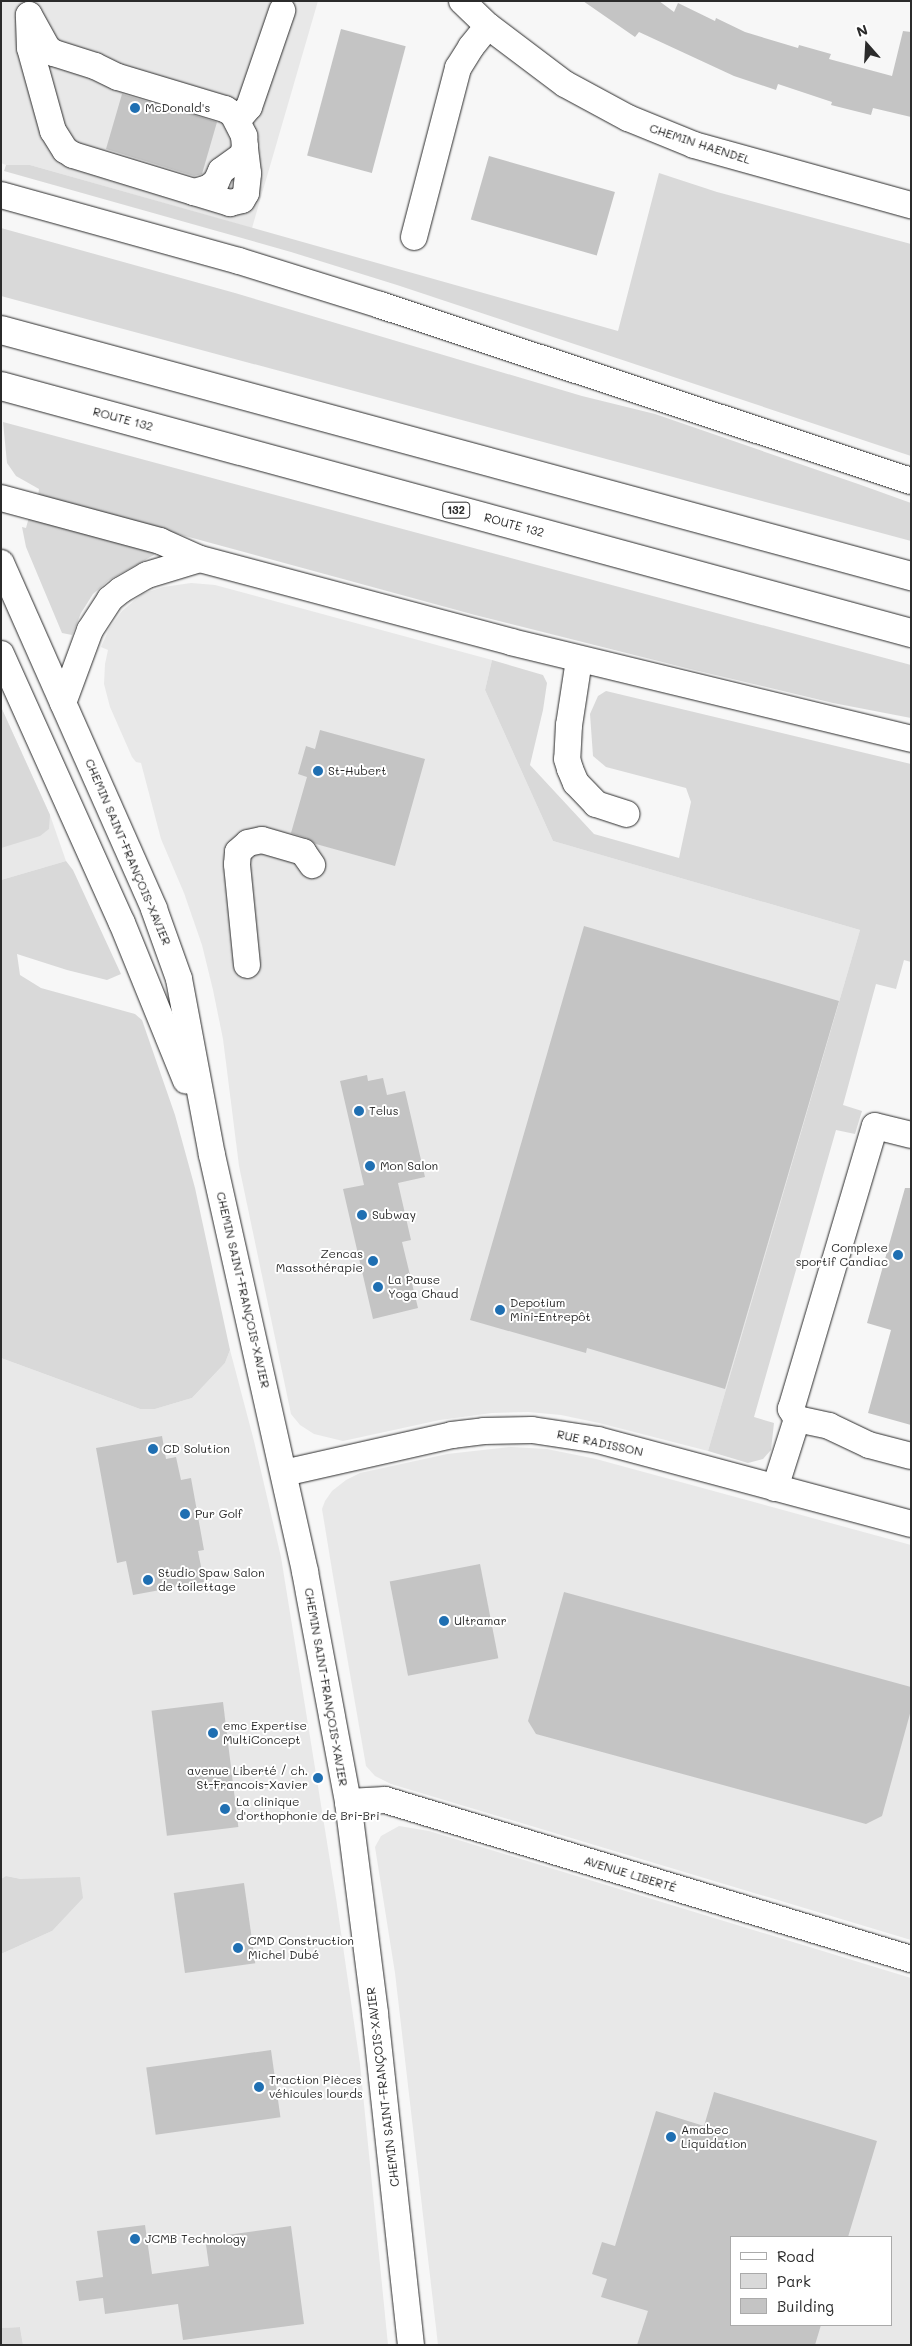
<!DOCTYPE html>
<html>
<head>
<meta charset="utf-8">
<style>
  body { margin:0 }
  #map { position:relative; width:912px; height:2346px; overflow:hidden; background:#f7f7f7; font-family:Mali,sans-serif }
  div>[style] { position:absolute }
  [style*='--x'] { left:calc(var(--x)*1px); top:calc(var(--y)*1px); width:calc(var(--w)*1px); rotate:calc(var(--a)*1deg) }
  .built>* { inset:0; background:#e8e8e8 }
  .green>* { inset:0; background:#d9d9d9 }
  .building>* { inset:0; background:#c4c4c4; transform-origin:0 0 }
  .roads { filter:drop-shadow(0 0 1px #2b2b2b) drop-shadow(0 0 1px #2b2b2b) }
  .minor>* { height:26px; margin:-13px; padding:0 13px; transform-origin:13px; border-radius:13px; background:#fff }
  .highway>* { height:28px; margin:-14px; padding:0 14px; transform-origin:14px; border-radius:14px; background:#fff }
  .dots>* { width:14px; height:14px; translate:-50% -50%; box-sizing:border-box; border:2px solid #fff; border-radius:50% }
  span { translate:-50% -50%; white-space:nowrap; text-align:center; line-height:1.15; -webkit-text-stroke:4px #fff; paint-order:stroke }
  .shield-label span { padding:1px 4px; background:#fff; border:1px solid; border-radius:4px; -webkit-text-stroke-width:0 }
  .shield-label { font-size:11px; color:#2b2b2b; font-weight:700 }
  .poi-label { font-size:12px; color:#2b2b2b }
  .left { translate:0 -50%; text-align:left }
  .right { translate:-100% -50%; text-align:right }
  .street-label { font-size:12px; color:#2b2b2b }
  .frame { position:absolute; inset:0; border:2px solid #2b2b2b; pointer-events:none }
  .legend { position:absolute; left:730px; top:2236px; width:162px; height:90px; box-sizing:border-box; background:#fff; border:1px solid #aaa; margin:0; padding:6px 9px; list-style:none; font-size:15px; color:#2b2b2b }
  .legend li { display:flex; align-items:center; gap:10px; height:25px }
  .legend b { width:25px; border:1px solid #aaa }
  .north { position:absolute; left:842px; top:20px; width:50px; height:50px; -webkit-text-stroke:4px #fff; paint-order:stroke; rotate:341deg; font-size:14px; font-weight:700; line-height:20px; text-align:center; color:#2b2b2b }
  .north::after { content:''; display:block; margin:auto; width:18px; height:22px; background:#2b2b2b; clip-path:polygon(50% 0,100% 100%,50% 72%,0 100%) }
</style>
</head>
<body>
<div id="map">
  <div class="built">
    <div style="clip-path:polygon(1px 1px,318px 1px,252px 228px,30px 165px,6px 165px,1px 163px)"></div>
    <div style="clip-path:polygon(191px 583px,215px 585px,492px 660px,485px 690px,553px 841px,860px 930px,708px 1451px,599px 1423px,561px 1415px,528px 1412px,492px 1413px,440px 1420px,343px 1441px,314px 1434px,300px 1425px,291px 1414px,239px 1166px,223px 1039px,213px 990px,202px 945px,184px 893px,161px 839px,141px 763px,136px 762px,132px 757px,110px 707px,104px 684px,105px 664px,108px 650px,101px 647px,109px 629px,122px 611px,142px 594px,163px 587px)"></div>
    <div style="clip-path:polygon(1px 707px,50px 815px,66px 861px,1px 880px)"></div>
    <div style="clip-path:polygon(230px 1350px,254px 1441px,281px 1557px,336px 1898px,360px 2064px,388px 2345px,23px 2345px,20px 2327px,1px 2328px,1px 1954px,52px 1931px,21px 1879px,6px 1876px,1px 1879px,1px 1358px,140px 1409px,155px 1409px,192px 1398px,225px 1363px)"></div>
    <div style="clip-path:polygon(511px 1447px,547px 1449px,596px 1459px,911px 1545px,911px 1940px,391px 1784px,375px 1776px,366px 1766px,333px 1576px,322px 1509px,325px 1501px,332px 1491px,346px 1480px,360px 1473px,447px 1454px)"></div>
    <div style="clip-path:polygon(evenodd,399px 1826px,429px 1831px,911px 1978px,911px 2345px,438px 2345px,395px 1973px,375px 1847px,381px 1836px,399px 1826px,731px 2237px,891px 2237px,891px 2325px,731px 2325px,731px 2237px)"></div>
  </div>
  <div class="green">
    <div style="clip-path:polygon(6px 165px,30px 165px,618px 331px,659px 173px,717px 192px,911px 244px,911px 456px,397px 285px,291px 252px,4px 171px)"></div>
    <div style="clip-path:polygon(1px 228px,235px 293px,582px 396px,655px 414px,861px 485px,911px 503px,911px 541px,1px 296px)"></div>
    <div style="clip-path:polygon(3px 422px,911px 665px,911px 718px,833px 703px,690px 669px,475px 615px,38px 496px,39px 489px,16px 476px,7px 463px)"></div>
    <div style="clip-path:polygon(29px 517px,155px 552px,154px 555px,109px 580px,93px 594px,81px 613px,72px 635px,62px 633px,26px 547px,22px 527px,26px 528px)"></div>
    <div style="clip-path:polygon(492px 660px,543px 675px,547px 683px,543px 710px,530px 765px,594px 834px,679px 858px,691px 802px,686px 788px,606px 767px,593px 756px,590px 714px,598px 696px,606px 691px,911px 764px,911px 962px,904px 960px,896px 989px,876px 984px,843px 1105px,862px 1111px,855px 1134px,836px 1130px,754px 1417px,774px 1423px,771px 1450px,763px 1459px,748px 1463px,708px 1451px,860px 930px,553px 841px,485px 690px)"></div>
    <div style="clip-path:polygon(1px 707px,50px 815px,49px 829px,40px 836px,1px 848px)"></div>
    <div style="clip-path:polygon(66px 861px,73px 870px,121px 974px,107px 980px,67px 970px,17px 954px,20px 975px,41px 988px,135px 1014px,142px 1020px,175px 1115px,195px 1188px,230px 1350px,225px 1363px,192px 1398px,155px 1409px,140px 1409px,1px 1358px,1px 880px)"></div>
    <div style="clip-path:polygon(6px 1876px,21px 1879px,80px 1877px,83px 1898px,52px 1931px,1px 1954px,1px 1879px)"></div>
    <div style="clip-path:polygon(20px 2327px,23px 2345px,1px 2345px,1px 2328px)"></div>
  </div>
  <div class="building">
    <div style="clip-path:polygon(583px 1px,659px 1px,674px 12px,678px 3px,715px 21px,716px 18px,745px 32px,798px 48px,799px 45px,831px 54px,829px 59px,892px 76px,903px 31px,911px 32px,911px 117px,873px 108px,871px 115px,831px 105px,832px 102px,778px 84px,776px 90px,734px 76px,639px 32px,635px 37px)"></div>
    <div style="left:341px;top:29px;width:67px;height:131px;rotate:15deg"></div>
    <div style="clip-path:polygon(122px 94px,217px 122px,202px 174px,194px 176px,106px 149px)"></div>
    <div style="left:489px;top:156px;width:131px;height:66px;rotate:16deg"></div>
    <div style="clip-path:polygon(320px 730px,425px 759px,395px 866px,316px 844px,307px 838px,291px 833px,307px 777px,298px 774px,306px 746px,315px 749px)"></div>
    <div style="clip-path:polygon(584px 926px,839px 1001px,725px 1389px,587px 1348px,586px 1353px,470px 1320px)"></div>
    <div style="clip-path:polygon(367px 1075px,368px 1081px,383px 1078px,387px 1095px,405px 1091px,425px 1177px,398px 1183px,411px 1240px,402px 1242px,418px 1308px,373px 1319px,343px 1189px,364px 1185px,340px 1081px)"></div>
    <div style="clip-path:polygon(905px 1188px,911px 1188px,911px 1425px,868px 1413px,891px 1330px,867px 1323px)"></div>
    <div style="clip-path:polygon(162px 1436px,166px 1459px,176px 1457px,181px 1480px,191px 1478px,204px 1550px,198px 1551px,204px 1582px,133px 1595px,126px 1561px,117px 1563px,96px 1448px)"></div>
    <div style="left:480px;top:1564px;width:96px;height:92px;rotate:79deg"></div>
    <div style="clip-path:polygon(564px 1592px,911px 1687px,911px 1710px,882px 1816px,866px 1824px,536px 1734px,528px 1721px)"></div>
    <div style="left:223px;top:1702px;width:126px;height:72px;rotate:83deg"></div>
    <div style="left:244px;top:1883px;width:81px;height:71px;rotate:82deg"></div>
    <div style="left:271px;top:2050px;width:68px;height:126px;rotate:82deg"></div>
    <div style="clip-path:polygon(714px 2092px,877px 2141px,848px 2237px,731px 2237px,731px 2325px,821px 2325px,815px 2345px,637px 2345px,648px 2311px,601px 2297px,607px 2279px,592px 2274px,602px 2242px,615px 2246px,656px 2111px,704px 2126px)"></div>
    <div style="clip-path:polygon(145px 2225px,152px 2274px,209px 2266px,205px 2238px,291px 2226px,304px 2324px,183px 2340px,178px 2304px,105px 2314px,103px 2298px,79px 2301px,76px 2281px,103px 2277px,97px 2231px)"></div>
  </div>
  <div class="roads">
    <div class="minor">
      <div style="--x:462;--y:1;--w:36;--a:44"></div>
      <div style="--x:488;--y:26;--w:96;--a:37"></div>
      <div style="--x:565;--y:84;--w:72;--a:28.4"></div>
      <div style="--x:628;--y:118;--w:71;--a:22.2"></div>
      <div style="--x:694;--y:145;--w:225;--a:15.5"></div>
      <div style="--x:29;--y:15;--w:38;--a:61"></div>
      <div style="--x:47;--y:48;--w:9;--a:36"></div>
      <div style="--x:54;--y:53;--w:43;--a:17.6"></div>
      <div style="--x:95;--y:66;--w:25;--a:26"></div>
      <div style="--x:118;--y:77;--w:112;--a:16.7"></div>
      <div style="--x:225;--y:109;--w:9;--a:32"></div>
      <div style="--x:233;--y:114;--w:25;--a:63"></div>
      <div style="--x:244;--y:136;--w:11;--a:85"></div>
      <div style="--x:245;--y:147;--w:8;--a:104"></div>
      <div style="--x:243;--y:155;--w:27;--a:144"></div>
      <div style="--x:221;--y:171;--w:12;--a:114"></div>
      <div style="--x:216;--y:182;--w:10;--a:143"></div>
      <div style="--x:208;--y:188;--w:15;--a:164"></div>
      <div style="--x:194;--y:192;--w:127;--a:-163"></div>
      <div style="--x:73;--y:155;--w:9;--a:-148"></div>
      <div style="--x:65;--y:150;--w:22;--a:-122"></div>
      <div style="--x:53;--y:131;--w:86;--a:-105.5"></div>
      <div style="--x:30;--y:48;--w:33;--a:-92"></div>
      <div style="--x:238;--y:120;--w:17;--a:-50"></div>
      <div style="--x:249;--y:107;--w:102;--a:-71"></div>
      <div style="--x:194;--y:192;--w:38;--a:17"></div>
      <div style="--x:230;--y:203;--w:12;--a:-14"></div>
      <div style="--x:242;--y:200;--w:8;--a:-60"></div>
      <div style="--x:246;--y:193;--w:20;--a:-84"></div>
      <div style="--x:248;--y:173;--w:26;--a:-97"></div>
      <div style="--x:1;--y:195;--w:247;--a:15.5"></div>
      <div style="--x:239;--y:261;--w:148;--a:17.3"></div>
      <div style="--x:380;--y:305;--w:559;--a:18.34"></div>
      <div style="--x:414;--y:237;--w:175;--a:-75.4"></div>
      <div style="--x:458;--y:68;--w:25;--a:-58"></div>
      <div style="--x:471;--y:47;--w:27;--a:-51"></div>
      <div style="--x:1;--y:498;--w:165;--a:15.1"></div>
      <div style="--x:160;--y:541;--w:44;--a:24.2"></div>
      <div style="--x:200;--y:559;--w:322;--a:14.9"></div>
      <div style="--x:511;--y:642;--w:412;--a:13.6"></div>
      <div style="--x:1;--y:563;--w:378;--a:66.1"></div>
      <div style="--x:154;--y:909;--w:74;--a:70.3"></div>
      <div style="--x:179;--y:979;--w:179;--a:79.4"></div>
      <div style="--x:212;--y:1155;--w:427;--a:77.4"></div>
      <div style="--x:305;--y:1572;--w:234;--a:79.4"></div>
      <div style="--x:348;--y:1802;--w:214;--a:82.7"></div>
      <div style="--x:375;--y:2014;--w:333;--a:83.8"></div>
      <div style="--x:1;--y:654;--w:295;--a:65.8"></div>
      <div style="--x:122;--y:923;--w:170;--a:67.9"></div>
      <div style="--x:579;--y:660;--w:66;--a:98.7"></div>
      <div style="--x:569;--y:725;--w:34;--a:93"></div>
      <div style="--x:567;--y:759;--w:10;--a:73"></div>
      <div style="--x:570;--y:769;--w:15;--a:67"></div>
      <div style="--x:576;--y:783;--w:29;--a:46"></div>
      <div style="--x:596;--y:804;--w:32;--a:18"></div>
      <div style="--x:63;--y:703;--w:78;--a:-69.7"></div>
      <div style="--x:90;--y:630;--w:37;--a:-57"></div>
      <div style="--x:110;--y:599;--w:14;--a:-39"></div>
      <div style="--x:121;--y:590;--w:30;--a:-30"></div>
      <div style="--x:147;--y:575;--w:55;--a:-16.8"></div>
      <div style="--x:247;--y:965;--w:101;--a:-95.7"></div>
      <div style="--x:237;--y:864;--w:12;--a:-85"></div>
      <div style="--x:238;--y:852;--w:13;--a:-42"></div>
      <div style="--x:248;--y:843;--w:14;--a:-12"></div>
      <div style="--x:262;--y:840;--w:43;--a:16.3"></div>
      <div style="--x:303;--y:852;--w:16;--a:55"></div>
      <div style="--x:797;--y:1419;--w:33;--a:12"></div>
      <div style="--x:829;--y:1426;--w:44;--a:25.4"></div>
      <div style="--x:869;--y:1445;--w:43;--a:14.7"></div>
      <div style="--x:284;--y:1473;--w:172;--a:-12.7"></div>
      <div style="--x:452;--y:1435;--w:32;--a:-7"></div>
      <div style="--x:484;--y:1431;--w:48;--a:-1.2"></div>
      <div style="--x:532;--y:1430;--w:67;--a:8.6"></div>
      <div style="--x:598;--y:1440;--w:324;--a:15"></div>
      <div style="--x:775;--y:1488;--w:72;--a:-72.3"></div>
      <div style="--x:797;--y:1419;--w:12;--a:-121"></div>
      <div style="--x:791;--y:1409;--w:295;--a:-73.5"></div>
      <div style="--x:875;--y:1126;--w:37;--a:14"></div>
      <div style="--x:348;--y:1802;--w:37;--a:-3"></div>
      <div style="--x:385;--y:1800;--w:550;--a:16.82"></div>
    </div>
    <div class="highway">
      <div style="--x:1;--y:330;--w:943;--a:15.13"></div>
      <div style="--x:1;--y:386;--w:943;--a:15.19"></div>
    </div>
  </div>
  <div class="dots">
    <div style="left:135px;top:108px;background:#1f6fb2"></div>
    <div style="left:318px;top:771px;background:#1f6fb2"></div>
    <div style="left:359px;top:1111px;background:#1f6fb2"></div>
    <div style="left:370px;top:1166px;background:#1f6fb2"></div>
    <div style="left:362px;top:1215px;background:#1f6fb2"></div>
    <div style="left:898px;top:1255px;background:#1f6fb2"></div>
    <div style="left:373px;top:1261px;background:#1f6fb2"></div>
    <div style="left:378px;top:1287px;background:#1f6fb2"></div>
    <div style="left:500px;top:1310px;background:#1f6fb2"></div>
    <div style="left:153px;top:1449px;background:#1f6fb2"></div>
    <div style="left:185px;top:1514px;background:#1f6fb2"></div>
    <div style="left:148px;top:1580px;background:#1f6fb2"></div>
    <div style="left:444px;top:1621px;background:#1f6fb2"></div>
    <div style="left:213px;top:1733px;background:#1f6fb2"></div>
    <div style="left:318px;top:1778px;background:#1f6fb2"></div>
    <div style="left:225px;top:1809px;background:#1f6fb2"></div>
    <div style="left:238px;top:1948px;background:#1f6fb2"></div>
    <div style="left:259px;top:2087px;background:#1f6fb2"></div>
    <div style="left:671px;top:2137px;background:#1f6fb2"></div>
    <div style="left:135px;top:2239px;background:#1f6fb2"></div>
  </div>
  <div class="shield-label">
    <span style="left:456px;top:510px">132</span>
  </div>
  <div class="poi-label">
    <span class="left" style="left:145px;top:108px">McDonald's</span>
    <span class="left" style="left:328px;top:771px">St-Hubert</span>
    <span class="left" style="left:369px;top:1111px">Telus</span>
    <span class="left" style="left:380px;top:1166px">Mon Salon</span>
    <span class="left" style="left:372px;top:1215px">Subway</span>
    <span class="right" style="left:888px;top:1255px">Complexe<br>sportif Candiac</span>
    <span class="right" style="left:363px;top:1261px">Zencas<br>Massothérapie</span>
    <span class="left" style="left:388px;top:1287px">La Pause<br>Yoga Chaud</span>
    <span class="left" style="left:510px;top:1310px">Depotium<br>Mini-Entrepôt</span>
    <span class="left" style="left:163px;top:1449px">CD Solution</span>
    <span class="left" style="left:195px;top:1514px">Pur Golf</span>
    <span class="left" style="left:158px;top:1580px">Studio Spaw Salon<br>de toilettage</span>
    <span class="left" style="left:454px;top:1621px">Ultramar</span>
    <span class="left" style="left:223px;top:1733px">emc Expertise<br>MultiConcept</span>
    <span class="right" style="left:308px;top:1778px">avenue Liberté / ch.<br>St-Francois-Xavier</span>
    <span class="left" style="left:236px;top:1809px">La clinique<br>d'orthophonie de Bri-Bri</span>
    <span class="left" style="left:248px;top:1948px">CMD Construction<br>Michel Dubé</span>
    <span class="left" style="left:269px;top:2087px">Traction Pièces<br>véhicules lourds</span>
    <span class="left" style="left:681px;top:2137px">Amabec<br>Liquidation</span>
    <span class="left" style="left:145px;top:2239px">JCMB Technology</span>
  </div>
  <div class="street-label">
    <span style="left:700px;top:144px;rotate:18deg">CHEMIN HAENDEL</span>
    <span style="left:123px;top:419px;rotate:15deg">ROUTE 132</span>
    <span style="left:514px;top:525px;rotate:15deg">ROUTE 132</span>
    <span style="left:128px;top:852px;rotate:67deg">CHEMIN SAINT-FRANÇOIS-XAVIER</span>
    <span style="left:243px;top:1290px;rotate:77deg">CHEMIN SAINT-FRANÇOIS-XAVIER</span>
    <span style="left:600px;top:1443px;rotate:12deg">RUE RADISSON</span>
    <span style="left:326px;top:1687px;rotate:80deg">CHEMIN SAINT-FRANÇOIS-XAVIER</span>
    <span style="left:630px;top:1874px;rotate:17deg">AVENUE LIBERTÉ</span>
    <span style="left:383px;top:2087px;rotate:-97deg">CHEMIN SAINT-FRANÇOIS-XAVIER</span>
  </div>
  <div class="frame"></div>
  <ul class="legend">
  <li><b style="height:6px;background:#fff"></b>Road</li>
  <li><b style="height:14px;background:#d9d9d9"></b>Park</li>
  <li><b style="height:14px;background:#c4c4c4"></b>Building</li>
  </ul>
  <div class="north">N</div>
</div>
</body>
</html>
